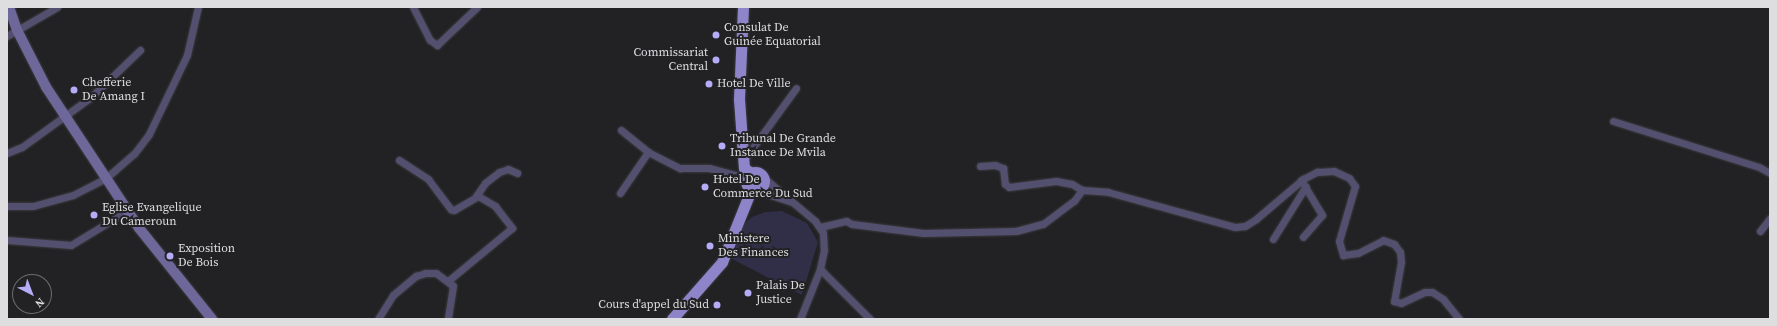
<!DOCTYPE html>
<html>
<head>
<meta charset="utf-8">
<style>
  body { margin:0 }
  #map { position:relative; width:1777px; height:326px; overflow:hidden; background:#222124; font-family:"Source Serif 4",serif }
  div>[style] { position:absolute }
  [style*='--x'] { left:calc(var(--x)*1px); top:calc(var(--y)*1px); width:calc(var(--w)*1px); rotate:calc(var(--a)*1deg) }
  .green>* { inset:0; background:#312e47 }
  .roads { filter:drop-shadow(0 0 1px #3c3b3e) drop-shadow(0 0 1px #3c3b3e) }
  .minor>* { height:7px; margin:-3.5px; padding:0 3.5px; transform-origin:3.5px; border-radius:3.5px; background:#534f6f }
  .secondary>* { height:10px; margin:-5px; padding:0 5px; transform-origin:5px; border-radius:5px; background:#6e689a }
  .trunk>* { height:11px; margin:-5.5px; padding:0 5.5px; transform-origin:5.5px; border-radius:5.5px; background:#8e84ca }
  .trunk>.ring { margin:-5.5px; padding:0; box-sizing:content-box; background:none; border:11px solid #8e84ca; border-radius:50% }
  .dots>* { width:11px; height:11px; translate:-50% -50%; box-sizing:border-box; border:2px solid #222124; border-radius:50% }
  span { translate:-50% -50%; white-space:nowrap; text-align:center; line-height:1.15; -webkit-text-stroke:4px #222124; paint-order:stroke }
  .poi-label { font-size:12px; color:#dedee0 }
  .left { translate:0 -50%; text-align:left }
  .right { translate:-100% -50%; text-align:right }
  .frame { position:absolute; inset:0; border:8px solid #dedee0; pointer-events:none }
  .north { position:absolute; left:12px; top:274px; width:40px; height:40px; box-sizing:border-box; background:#222124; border:1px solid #6d6d6f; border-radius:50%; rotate:138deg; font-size:11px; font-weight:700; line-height:16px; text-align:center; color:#dedee0 }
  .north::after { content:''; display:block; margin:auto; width:14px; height:18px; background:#b5acf8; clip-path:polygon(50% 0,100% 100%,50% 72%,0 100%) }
</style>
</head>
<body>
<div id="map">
  <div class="green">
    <div style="clip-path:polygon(782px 211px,807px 223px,818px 242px,802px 295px,732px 259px,742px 226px,752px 217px,765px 212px)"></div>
  </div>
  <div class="roads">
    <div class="minor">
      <div style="--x:413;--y:7;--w:37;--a:63"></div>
      <div style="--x:430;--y:40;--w:9;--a:36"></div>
      <div style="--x:437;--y:45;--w:55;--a:-43.5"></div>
      <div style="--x:7;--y:36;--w:58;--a:-30.1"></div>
      <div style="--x:1613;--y:121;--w:153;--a:17.5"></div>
      <div style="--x:1759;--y:167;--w:13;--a:29"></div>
      <div style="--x:621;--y:130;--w:35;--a:39"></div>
      <div style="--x:648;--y:152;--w:36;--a:27"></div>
      <div style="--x:680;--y:168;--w:29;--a:0"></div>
      <div style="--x:709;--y:168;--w:39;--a:15"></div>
      <div style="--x:7;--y:153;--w:16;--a:-22"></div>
      <div style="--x:22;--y:147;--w:85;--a:-35.9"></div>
      <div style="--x:91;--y:97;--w:68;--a:-43.8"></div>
      <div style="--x:399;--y:160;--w:35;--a:33"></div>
      <div style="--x:428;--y:179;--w:38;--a:53"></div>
      <div style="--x:451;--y:209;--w:3;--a:18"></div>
      <div style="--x:454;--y:210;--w:28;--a:-30"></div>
      <div style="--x:478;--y:196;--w:20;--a:30"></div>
      <div style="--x:495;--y:206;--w:28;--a:52"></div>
      <div style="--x:512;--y:228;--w:83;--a:140.4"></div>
      <div style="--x:743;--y:161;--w:90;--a:-54"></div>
      <div style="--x:980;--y:166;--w:15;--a:-4"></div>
      <div style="--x:995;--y:165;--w:9;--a:21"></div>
      <div style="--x:1003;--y:168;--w:16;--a:83"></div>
      <div style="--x:1005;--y:184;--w:5;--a:37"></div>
      <div style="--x:1009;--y:187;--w:47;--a:-7.3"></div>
      <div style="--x:1056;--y:181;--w:16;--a:11"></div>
      <div style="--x:1072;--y:184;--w:12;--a:31"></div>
      <div style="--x:1082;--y:190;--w:26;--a:4"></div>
      <div style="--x:1108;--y:192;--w:132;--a:15.4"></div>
      <div style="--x:1235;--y:227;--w:10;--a:-6"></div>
      <div style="--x:1245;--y:226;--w:13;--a:-32"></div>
      <div style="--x:1256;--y:219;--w:62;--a:-40.4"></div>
      <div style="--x:1303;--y:179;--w:16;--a:-27"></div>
      <div style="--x:1317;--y:172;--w:17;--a:-3"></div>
      <div style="--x:1334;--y:171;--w:17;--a:25"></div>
      <div style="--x:1349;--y:178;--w:10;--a:53"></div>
      <div style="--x:1355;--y:186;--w:57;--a:106.2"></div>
      <div style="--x:1339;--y:241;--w:15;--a:74"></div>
      <div style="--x:1343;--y:255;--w:15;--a:-8"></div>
      <div style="--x:1358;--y:253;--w:28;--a:-27"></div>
      <div style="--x:1383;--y:240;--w:12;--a:20"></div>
      <div style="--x:1394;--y:244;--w:10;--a:53"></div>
      <div style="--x:1400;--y:252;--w:10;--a:84"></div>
      <div style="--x:1401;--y:262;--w:40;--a:100"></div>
      <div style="--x:1394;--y:301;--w:7;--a:16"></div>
      <div style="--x:1401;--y:303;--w:26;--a:-25"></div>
      <div style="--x:1425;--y:292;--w:7;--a:0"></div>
      <div style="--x:1432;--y:292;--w:13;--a:32"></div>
      <div style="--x:1443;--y:299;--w:26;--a:51"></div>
      <div style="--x:764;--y:178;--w:67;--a:40.1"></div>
      <div style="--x:815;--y:221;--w:14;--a:56"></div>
      <div style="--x:823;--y:233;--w:17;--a:87"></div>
      <div style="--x:824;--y:250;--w:19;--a:102"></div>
      <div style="--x:820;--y:269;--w:54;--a:111.8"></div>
      <div style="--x:1301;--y:180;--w:41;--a:59"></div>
      <div style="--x:1322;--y:215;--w:29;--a:131"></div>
      <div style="--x:755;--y:190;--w:38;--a:18"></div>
      <div style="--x:620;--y:193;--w:50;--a:-55.7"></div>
      <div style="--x:476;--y:196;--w:16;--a:-55"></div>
      <div style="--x:485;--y:183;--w:18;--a:-38"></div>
      <div style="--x:499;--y:172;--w:9;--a:-18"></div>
      <div style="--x:508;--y:169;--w:10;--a:24"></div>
      <div style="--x:7;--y:206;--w:26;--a:0"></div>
      <div style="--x:33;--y:206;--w:41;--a:-15.4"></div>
      <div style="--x:73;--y:195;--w:37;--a:-27"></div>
      <div style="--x:106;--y:178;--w:37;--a:-41"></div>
      <div style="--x:134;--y:154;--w:25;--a:-53"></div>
      <div style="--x:149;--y:134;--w:88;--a:-64.3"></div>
      <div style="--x:187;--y:55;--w:49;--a:-77.1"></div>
      <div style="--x:820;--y:227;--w:27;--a:-13"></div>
      <div style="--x:846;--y:221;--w:7;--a:27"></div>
      <div style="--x:852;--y:224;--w:72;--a:7.2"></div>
      <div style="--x:923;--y:233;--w:93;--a:-1.2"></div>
      <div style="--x:1016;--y:231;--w:28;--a:-15"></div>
      <div style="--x:1043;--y:224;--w:39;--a:-37"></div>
      <div style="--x:1074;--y:201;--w:14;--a:-54"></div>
      <div style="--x:1760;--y:231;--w:16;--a:-52"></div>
      <div style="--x:1273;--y:239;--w:62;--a:-58.1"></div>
      <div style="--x:7;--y:240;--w:64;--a:4.5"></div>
      <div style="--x:71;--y:245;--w:66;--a:-31.3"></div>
      <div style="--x:820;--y:269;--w:71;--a:45"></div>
      <div style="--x:378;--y:319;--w:28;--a:-58"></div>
      <div style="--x:393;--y:295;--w:30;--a:-40"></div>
      <div style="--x:416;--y:276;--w:9;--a:-18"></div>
      <div style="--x:425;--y:273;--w:11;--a:0"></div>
      <div style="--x:436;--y:273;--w:21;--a:37"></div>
      <div style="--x:453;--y:286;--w:33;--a:99"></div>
    </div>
    <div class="secondary">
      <div style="--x:9;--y:7;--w:24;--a:71"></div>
      <div style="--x:17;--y:30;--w:64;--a:63"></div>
      <div style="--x:46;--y:87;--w:169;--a:56.6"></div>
      <div style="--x:139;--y:228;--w:117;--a:51.3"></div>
    </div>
    <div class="trunk">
      <div style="--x:743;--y:7;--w:92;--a:92.5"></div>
      <div style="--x:739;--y:99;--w:69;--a:85.9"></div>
      <div style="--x:744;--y:168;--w:9;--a:36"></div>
      <div class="ring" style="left:746px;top:172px;width:7px;height:7px"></div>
      <div style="--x:672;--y:319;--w:76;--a:-48.7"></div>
      <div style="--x:722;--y:262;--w:78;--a:-68.1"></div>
    </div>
  </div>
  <div class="dots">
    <div style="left:716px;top:35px;background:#b5acf8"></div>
    <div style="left:716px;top:60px;background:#b5acf8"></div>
    <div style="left:709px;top:84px;background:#b5acf8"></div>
    <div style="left:74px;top:90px;background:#b5acf8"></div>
    <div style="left:722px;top:146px;background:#b5acf8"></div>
    <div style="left:705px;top:187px;background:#b5acf8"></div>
    <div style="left:94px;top:215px;background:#b5acf8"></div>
    <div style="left:710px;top:246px;background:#b5acf8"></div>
    <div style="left:170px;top:256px;background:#b5acf8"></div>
    <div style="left:748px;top:293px;background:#b5acf8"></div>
    <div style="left:717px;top:305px;background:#b5acf8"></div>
  </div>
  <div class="poi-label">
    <span class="left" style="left:724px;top:35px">Consulat De<br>Guinée Equatorial</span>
    <span class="right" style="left:708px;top:60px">Commissariat<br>Central</span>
    <span class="left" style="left:82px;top:90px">Chefferie<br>De Amang I</span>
    <span class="left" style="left:717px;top:84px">Hotel De Ville</span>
    <span class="left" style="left:730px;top:146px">Tribunal De Grande<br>Instance De Mvila</span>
    <span class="left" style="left:713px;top:187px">Hotel De<br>Commerce Du Sud</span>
    <span class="left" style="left:102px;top:215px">Eglise Evangelique<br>Du Cameroun</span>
    <span class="left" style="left:718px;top:246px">Ministere<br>Des Finances</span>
    <span class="left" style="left:178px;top:256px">Exposition<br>De Bois</span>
    <span class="left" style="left:756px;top:293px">Palais De<br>Justice</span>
    <span class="right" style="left:709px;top:305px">Cours d'appel du Sud</span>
  </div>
  <div class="frame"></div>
  <div class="north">N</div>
</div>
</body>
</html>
